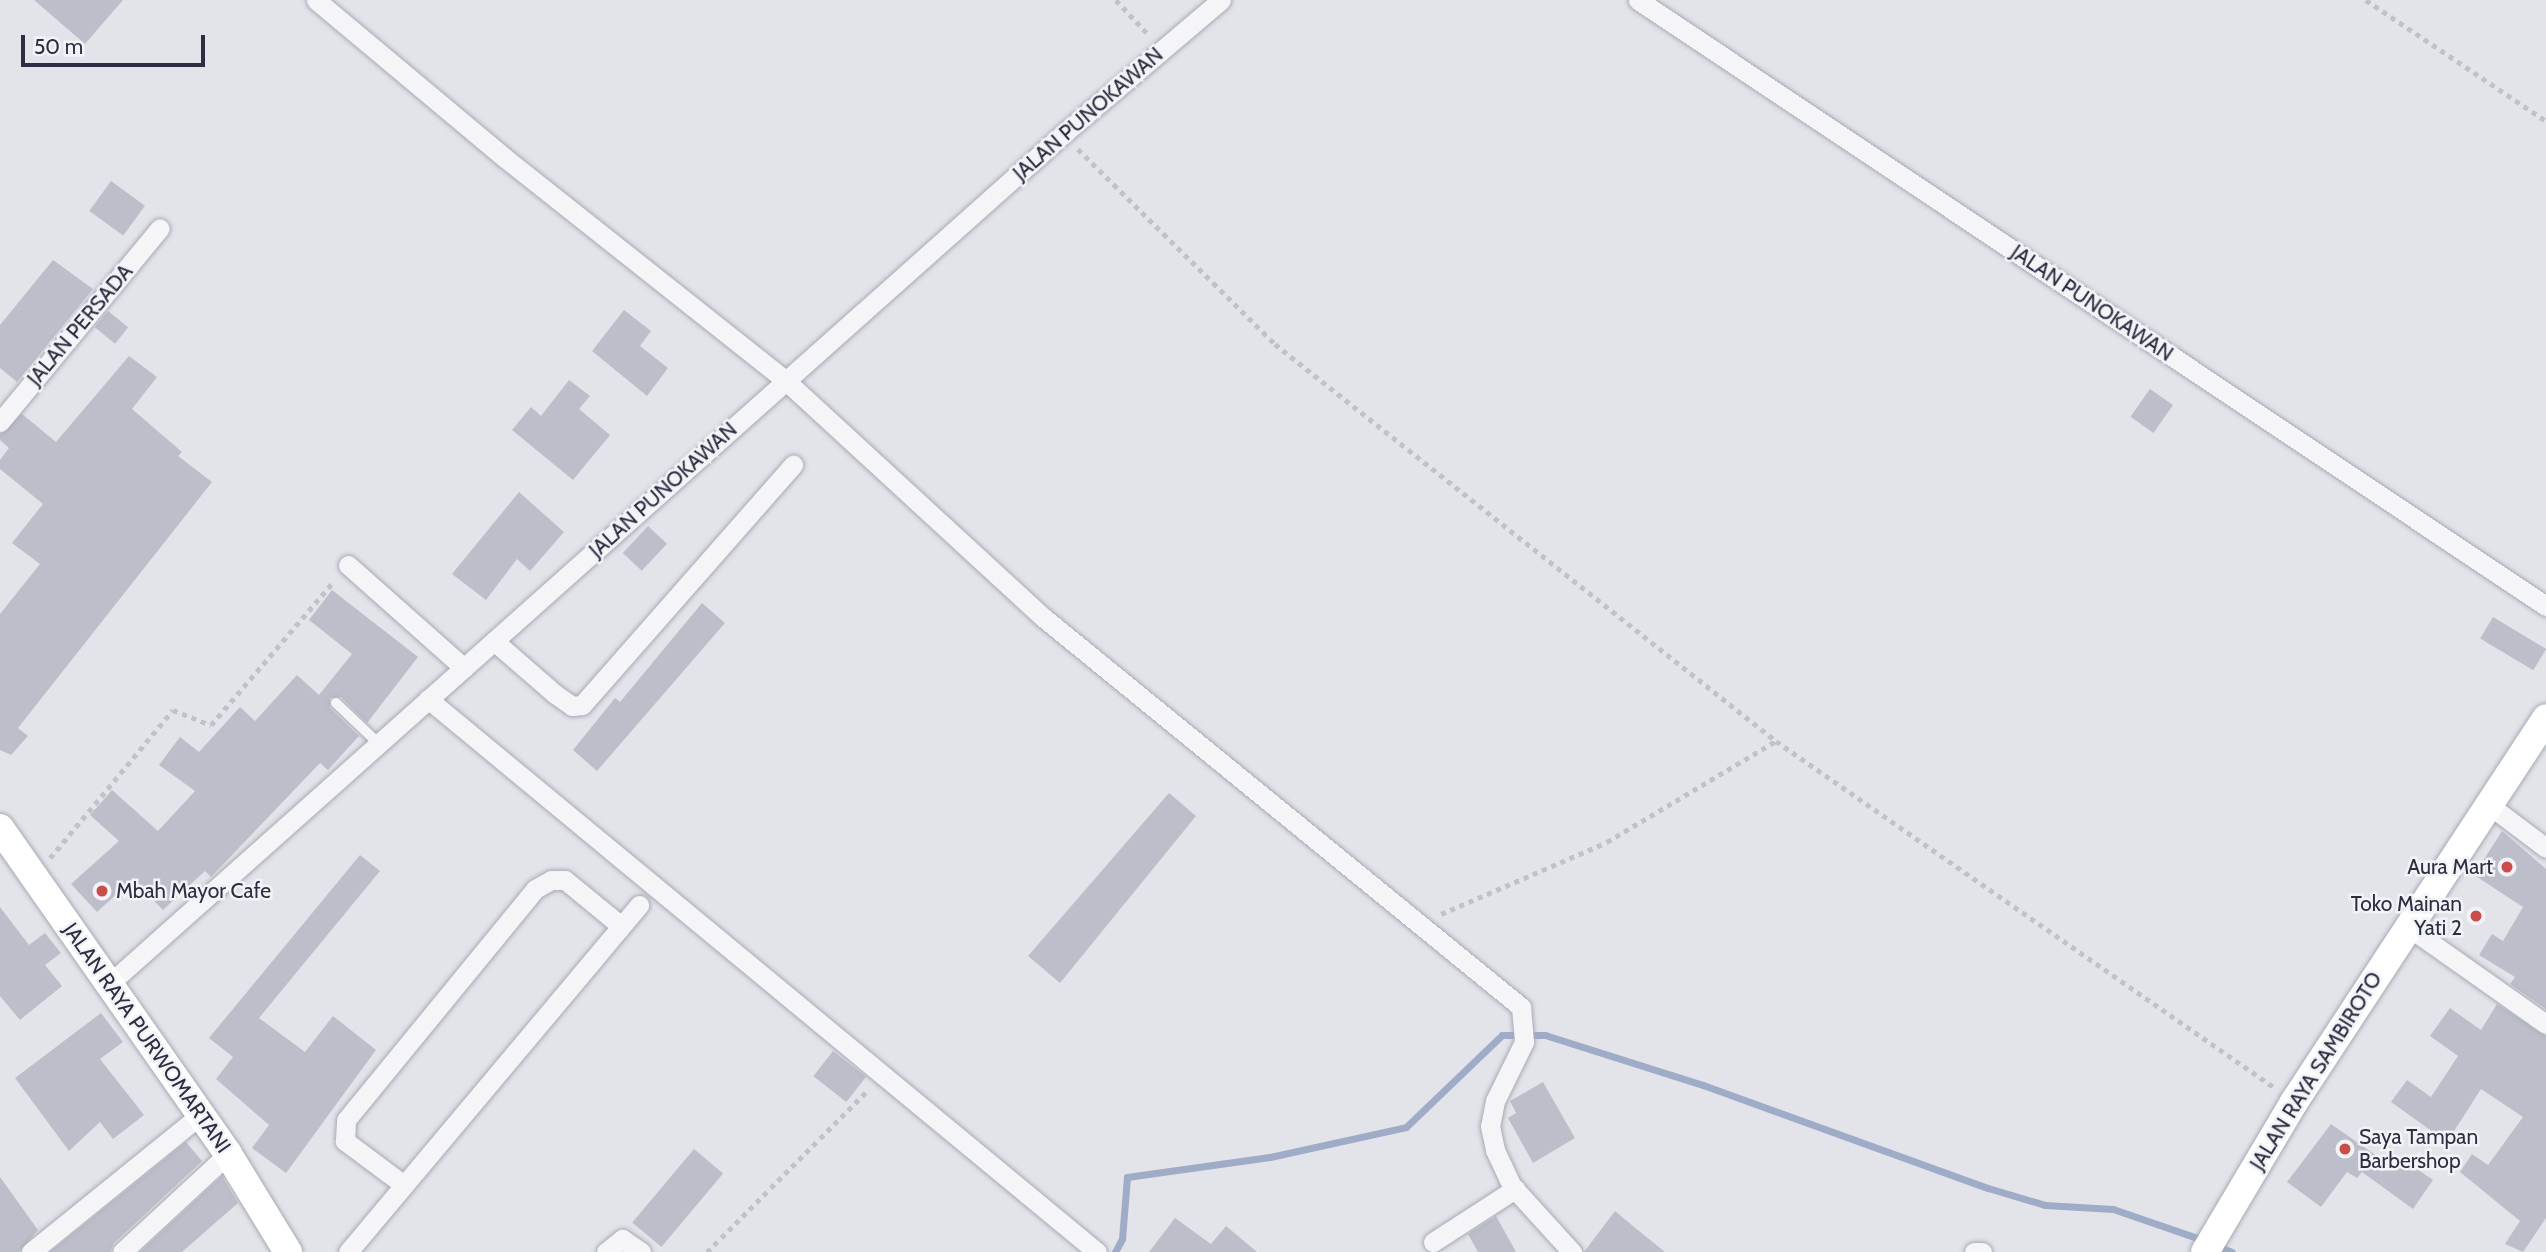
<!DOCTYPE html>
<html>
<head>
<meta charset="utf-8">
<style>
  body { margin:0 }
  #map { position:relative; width:2546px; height:1252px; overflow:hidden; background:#e2e4ea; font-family:Cabin,sans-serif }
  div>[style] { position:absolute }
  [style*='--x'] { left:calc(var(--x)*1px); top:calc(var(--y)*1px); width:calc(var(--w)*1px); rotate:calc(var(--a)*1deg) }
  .stream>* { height:7px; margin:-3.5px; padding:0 3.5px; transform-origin:3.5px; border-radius:3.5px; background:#9facc8 }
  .building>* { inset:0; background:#bcbfca; transform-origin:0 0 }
  .path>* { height:4.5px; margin-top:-2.25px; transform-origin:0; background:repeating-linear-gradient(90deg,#c0c2c8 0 5px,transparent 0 10px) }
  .roads { filter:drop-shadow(0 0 2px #a7aab4) drop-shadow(0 0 2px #a7aab4) }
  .lane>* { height:10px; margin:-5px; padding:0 5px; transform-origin:5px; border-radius:5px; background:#f5f5f8 }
  .street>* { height:19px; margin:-9.5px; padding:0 9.5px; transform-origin:9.5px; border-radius:9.5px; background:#f5f5f8 }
  .secondary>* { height:28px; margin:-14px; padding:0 14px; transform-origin:14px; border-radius:14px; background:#fff }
  .dots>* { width:19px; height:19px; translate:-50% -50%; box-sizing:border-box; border:4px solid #f2f3f7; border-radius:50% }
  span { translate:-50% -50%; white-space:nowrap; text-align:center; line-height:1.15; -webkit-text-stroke:5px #f2f3f7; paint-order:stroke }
  .street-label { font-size:21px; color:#2b2f41 }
  .poi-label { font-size:21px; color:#2b2f41 }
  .right { translate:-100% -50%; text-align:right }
  .left { translate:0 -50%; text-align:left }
  .scale { position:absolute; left:21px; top:35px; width:184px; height:32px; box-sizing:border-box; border:4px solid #2b2f41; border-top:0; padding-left:9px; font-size:21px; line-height:24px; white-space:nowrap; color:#2b2f41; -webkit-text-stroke:5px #f2f3f7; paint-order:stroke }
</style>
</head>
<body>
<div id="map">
  <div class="stream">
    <div style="--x:2217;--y:1246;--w:16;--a:22"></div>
    <div style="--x:1115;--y:1252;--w:15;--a:-62"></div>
    <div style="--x:1122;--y:1239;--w:62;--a:-85.4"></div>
    <div style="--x:1127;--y:1177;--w:144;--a:-8"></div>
    <div style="--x:1270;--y:1157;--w:139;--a:-12.4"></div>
    <div style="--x:1406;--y:1127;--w:133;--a:-43.8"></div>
    <div style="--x:1502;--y:1035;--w:43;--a:0"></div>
    <div style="--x:1545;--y:1035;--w:166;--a:17.6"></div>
    <div style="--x:1703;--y:1085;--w:303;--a:19.9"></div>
    <div style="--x:1988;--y:1188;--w:59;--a:16.6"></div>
    <div style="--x:2045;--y:1205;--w:68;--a:3.4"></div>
    <div style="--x:2113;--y:1209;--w:98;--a:19"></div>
  </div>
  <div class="building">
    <div style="clip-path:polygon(34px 0,123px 0,85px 44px)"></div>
    <div style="left:111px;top:181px;width:42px;height:37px;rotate:36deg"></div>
    <div style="clip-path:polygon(53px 260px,93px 289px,17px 382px,0 368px,0 325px)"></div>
    <div style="clip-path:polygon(624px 310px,651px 331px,640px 346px,668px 368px,647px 396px,592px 351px)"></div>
    <div style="left:108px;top:311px;width:26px;height:21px;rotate:39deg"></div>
    <div style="clip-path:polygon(129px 356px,157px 377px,132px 409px,182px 452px,178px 456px,212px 482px,18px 728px,28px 736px,11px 755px,0 750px,0 614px,40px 564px,12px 543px,43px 504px,0 469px,0 460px,9px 448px,0 440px,0 434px,22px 414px,56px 442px)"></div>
    <div style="clip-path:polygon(569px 380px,590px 396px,579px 409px,610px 435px,573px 480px,512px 430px,531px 407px,541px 416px)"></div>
    <div style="left:2150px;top:389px;width:28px;height:34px;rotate:35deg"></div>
    <div style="clip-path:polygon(519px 492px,564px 532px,530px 571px,517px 559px,486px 600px,452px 574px)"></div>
    <div style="left:648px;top:526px;width:26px;height:37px;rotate:43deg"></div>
    <div style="clip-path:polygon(332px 590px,418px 657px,367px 723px,341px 697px,330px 698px,330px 708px,359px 736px,328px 770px,320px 763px,211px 877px,205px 871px,163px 910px,133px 879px,97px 912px,71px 884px,119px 841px,90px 815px,112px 790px,158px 831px,195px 791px,159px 765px,180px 737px,199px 752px,240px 707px,255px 721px,297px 675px,319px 695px,352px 654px,309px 620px)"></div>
    <div style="clip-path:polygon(702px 603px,725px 623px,597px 771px,573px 750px,615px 698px,620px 702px)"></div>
    <div style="left:2493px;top:617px;width:62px;height:25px;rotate:31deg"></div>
    <div style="clip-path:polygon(1169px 793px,1196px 816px,1060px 983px,1028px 956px)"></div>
    <div style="clip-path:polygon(2502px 831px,2546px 869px,2546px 1009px,2510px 984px,2515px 977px,2479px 955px,2492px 934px,2503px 941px,2523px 907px,2474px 875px)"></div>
    <div style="clip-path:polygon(360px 855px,380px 871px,259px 1018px,305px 1052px,333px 1016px,376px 1050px,286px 1173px,252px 1148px,269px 1125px,216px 1079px,233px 1057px,209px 1038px)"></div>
    <div style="clip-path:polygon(0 907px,29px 945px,45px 933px,61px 953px,45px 965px,62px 986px,20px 1020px,0 996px)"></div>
    <div style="clip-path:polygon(2497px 1004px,2546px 1036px,2546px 1218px,2523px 1252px,2505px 1244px,2520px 1221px,2460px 1172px,2472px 1154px,2488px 1165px,2523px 1117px,2481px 1089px,2447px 1142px,2391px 1102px,2407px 1080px,2431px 1097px,2458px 1056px,2430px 1036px,2450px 1008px,2481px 1030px)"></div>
    <div style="clip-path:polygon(101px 1013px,123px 1042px,100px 1059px,144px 1115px,113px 1139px,100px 1122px,69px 1151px,15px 1078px)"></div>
    <div style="left:833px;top:1051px;width:42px;height:32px;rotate:38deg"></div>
    <div style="clip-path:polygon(1543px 1082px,1575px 1138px,1533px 1163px,1508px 1118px,1516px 1113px,1510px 1101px)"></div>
    <div style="clip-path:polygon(2331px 1124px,2397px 1170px,2404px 1160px,2433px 1180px,2413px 1209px,2362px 1172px,2357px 1178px,2347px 1172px,2321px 1207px,2287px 1182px)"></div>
    <div style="clip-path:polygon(186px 1142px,202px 1161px,114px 1243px,110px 1252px,50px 1252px)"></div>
    <div style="left:694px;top:1149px;width:38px;height:96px;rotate:40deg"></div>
    <div style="clip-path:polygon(222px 1176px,238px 1203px,182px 1252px,140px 1252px)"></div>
    <div style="clip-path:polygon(0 1177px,38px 1230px,19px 1252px,0 1252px)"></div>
    <div style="clip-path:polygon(1615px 1211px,1639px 1231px,1665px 1252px,1584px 1252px)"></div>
    <div style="clip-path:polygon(1496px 1216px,1516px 1252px,1478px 1252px,1468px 1234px)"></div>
    <div style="clip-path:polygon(1175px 1218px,1211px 1244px,1226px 1226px,1257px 1252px,1149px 1252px)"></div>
  </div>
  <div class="path">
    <div style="--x:1116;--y:0;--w:48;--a:46.7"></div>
    <div style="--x:2366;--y:0;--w:217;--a:33.9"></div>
    <div style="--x:1078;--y:149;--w:277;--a:44.7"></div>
    <div style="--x:1275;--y:344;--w:639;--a:38.39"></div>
    <div style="--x:50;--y:858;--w:192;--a:-50.3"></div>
    <div style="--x:173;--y:710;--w:41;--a:21.5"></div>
    <div style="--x:211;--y:725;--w:189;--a:-49.5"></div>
    <div style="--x:1441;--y:914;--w:181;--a:-23.4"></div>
    <div style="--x:1607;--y:842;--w:197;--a:-30.9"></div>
    <div style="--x:1776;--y:741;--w:608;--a:34.81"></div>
    <div style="--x:707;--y:1252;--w:228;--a:-45.2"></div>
  </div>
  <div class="roads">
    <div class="lane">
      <div style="--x:336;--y:703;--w:59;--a:43.6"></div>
    </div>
    <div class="street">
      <div style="--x:316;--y:0;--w:246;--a:39.9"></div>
      <div style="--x:505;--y:158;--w:359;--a:38.4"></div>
      <div style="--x:786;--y:381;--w:350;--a:42.6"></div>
      <div style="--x:1044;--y:618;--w:616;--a:39.2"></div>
      <div style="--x:1521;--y:1007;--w:35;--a:85"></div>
      <div style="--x:1524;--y:1042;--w:66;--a:116.2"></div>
      <div style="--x:1495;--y:1101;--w:25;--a:101"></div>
      <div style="--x:1490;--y:1126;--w:25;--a:78"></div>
      <div style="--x:1495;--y:1150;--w:38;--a:65"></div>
      <div style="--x:1511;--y:1185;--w:91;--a:47.7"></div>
      <div style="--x:1638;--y:0;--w:1092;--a:33.72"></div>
      <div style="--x:0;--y:422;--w:251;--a:-50.5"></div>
      <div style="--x:348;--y:565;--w:155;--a:41.6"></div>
      <div style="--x:494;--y:641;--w:81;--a:41"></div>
      <div style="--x:555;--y:694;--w:21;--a:35"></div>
      <div style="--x:572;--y:706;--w:10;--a:-6"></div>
      <div style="--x:582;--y:705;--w:320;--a:-48.7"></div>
      <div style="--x:428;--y:699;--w:868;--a:39.58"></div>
      <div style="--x:2489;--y:805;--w:71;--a:37"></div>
      <div style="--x:2407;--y:926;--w:170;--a:35.2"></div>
      <div style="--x:109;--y:984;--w:1278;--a:-41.7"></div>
      <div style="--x:1063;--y:134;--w:207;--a:-40.3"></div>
      <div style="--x:404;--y:1185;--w:74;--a:-143.3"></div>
      <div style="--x:345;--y:1141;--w:21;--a:-87"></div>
      <div style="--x:346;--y:1120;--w:298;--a:-50.7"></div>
      <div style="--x:535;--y:889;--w:18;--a:-29"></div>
      <div style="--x:551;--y:880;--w:14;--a:0"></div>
      <div style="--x:565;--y:880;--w:72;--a:39.4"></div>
      <div style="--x:1433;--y:1242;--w:98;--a:-32.9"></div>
      <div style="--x:31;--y:1252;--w:218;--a:-39"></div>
      <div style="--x:122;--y:1252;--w:144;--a:-42.8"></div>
      <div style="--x:348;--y:1252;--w:453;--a:-50"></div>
      <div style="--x:606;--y:1252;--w:21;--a:-39"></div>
      <div style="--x:622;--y:1239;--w:23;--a:34"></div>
      <div style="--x:1974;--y:1252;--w:8;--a:0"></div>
    </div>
    <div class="secondary">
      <div style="--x:0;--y:828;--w:398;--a:55"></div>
      <div style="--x:228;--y:1154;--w:115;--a:58.5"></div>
      <div style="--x:2205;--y:1252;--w:174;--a:-59.3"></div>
      <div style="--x:2294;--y:1102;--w:459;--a:-56.7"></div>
    </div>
  </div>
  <div class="dots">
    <div style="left:2507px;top:867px;background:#ca4d4c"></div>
    <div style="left:102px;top:891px;background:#ca4d4c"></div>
    <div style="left:2476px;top:916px;background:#ca4d4c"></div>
    <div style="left:2345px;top:1149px;background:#ca4d4c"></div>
  </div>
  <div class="street-label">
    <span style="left:1088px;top:114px;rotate:-41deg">JALAN PUNOKAWAN</span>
    <span style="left:2092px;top:303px;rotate:34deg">JALAN PUNOKAWAN</span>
    <span style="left:80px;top:325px;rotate:-50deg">JALAN PERSADA</span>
    <span style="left:663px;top:490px;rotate:-42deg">JALAN PUNOKAWAN</span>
    <span style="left:147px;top:1038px;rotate:55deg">JALAN RAYA PURWOMARTANI</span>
    <span style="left:2316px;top:1071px;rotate:-58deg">JALAN RAYA SAMBIROTO</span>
  </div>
  <div class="poi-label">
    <span class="right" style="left:2493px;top:867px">Aura Mart</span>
    <span class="left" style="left:116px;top:891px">Mbah Mayor Cafe</span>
    <span class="right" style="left:2462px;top:916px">Toko Mainan<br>Yati 2</span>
    <span class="left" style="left:2359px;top:1149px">Saya Tampan<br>Barbershop</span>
  </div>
  <div class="scale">50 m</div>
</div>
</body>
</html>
